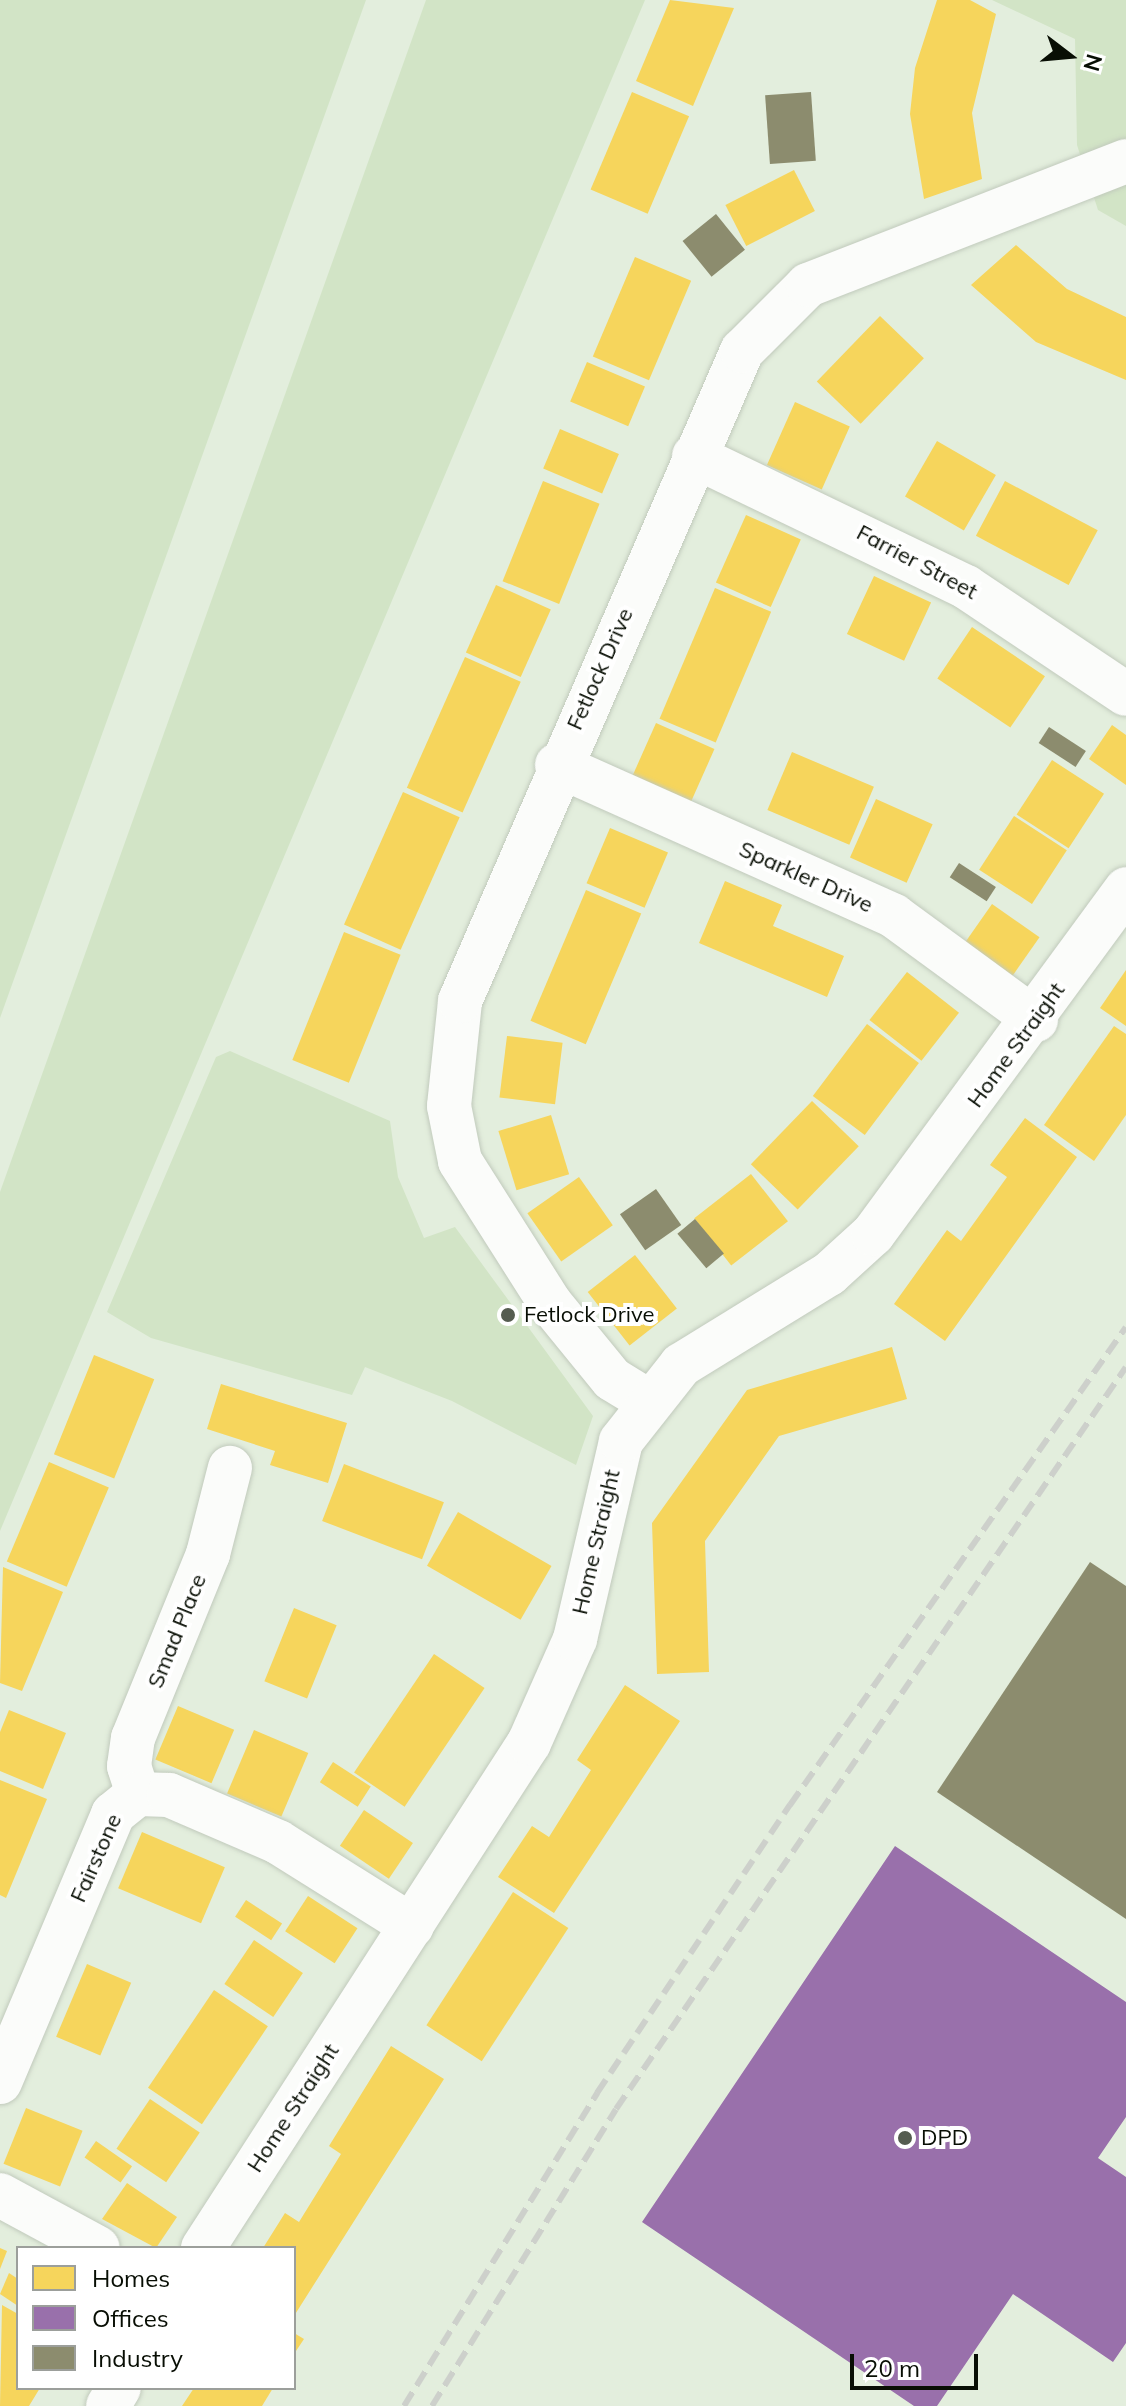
<!DOCTYPE html>
<html>
<head>
<meta charset="utf-8">
<style>
  body { margin:0 }
  #map { position:relative; width:1126px; height:2406px; overflow:hidden; background:#e3eedd; font-family:Mulish,sans-serif }
  div>[style] { position:absolute }
  [style*='--x'] { left:calc(var(--x)*1px); top:calc(var(--y)*1px); width:calc(var(--w)*1px); rotate:calc(var(--a)*1deg) }
  .green>* { inset:0; background:#d2e4c6 }
  .homes>* { inset:0; background:#f6d55c; transform-origin:0 0 }
  .offices>* { inset:0; background:#9970ab }
  .industry>* { inset:0; background:#8c8c6e; transform-origin:0 0 }
  .roads { filter:drop-shadow(0 0 2px #c1cabc) drop-shadow(0 0 2px #c1cabc) }
  .minor>* { height:44px; margin:-22px; padding:0 22px; transform-origin:22px; border-radius:22px; background:#fbfcfa }
  .rail>* { height:6px; margin-top:-3px; transform-origin:0; background:repeating-linear-gradient(90deg,#cdd0cb 0 16px,transparent 0 24px) }
  .dots>* { width:22px; height:22px; translate:-50% -50%; box-sizing:border-box; border:4px solid #fff; border-radius:50% }
  span { translate:-50% -50%; white-space:nowrap; text-align:center; line-height:1.15; -webkit-text-stroke:8px #fff; paint-order:stroke }
  .street-label { font-size:22px; color:#080e04 }
  .poi-label { font-size:22px; color:#080e04 }
  .left { translate:0 -50%; text-align:left }
  .legend { position:absolute; left:16px; top:2246px; width:280px; height:144px; box-sizing:border-box; background:#fff; border:2px solid #9c9f9b; margin:0; padding:10px 14px; list-style:none; font-size:24px; color:#080e04 }
  .legend li { display:flex; align-items:center; gap:16px; height:40px }
  .legend b { width:40px; border:2px solid #9c9f9b }
  .north { position:absolute; left:1030px; top:16px; width:80px; height:80px; -webkit-text-stroke:6px #fff; paint-order:stroke; rotate:106deg; font-size:22px; font-weight:700; line-height:32px; text-align:center; color:#080e04 }
  .north::after { content:''; display:block; margin:auto; width:28px; height:36px; background:#080e04; clip-path:polygon(50% 0,100% 100%,50% 72%,0 100%) }
  .scale { position:absolute; left:850px; top:2354px; width:128px; height:36px; box-sizing:border-box; border:4px solid #080e04; border-top:0; padding-left:10px; font-size:24px; line-height:28px; white-space:nowrap; color:#080e04; -webkit-text-stroke:6px #fff; paint-order:stroke }
</style>
</head>
<body>
<div id="map">
  <div class="green">
    <div style="clip-path:polygon(0 0,366px 0,0 1018px)"></div>
    <div style="clip-path:polygon(426px 0,645px 0,0 1531px,0 1192px)"></div>
    <div style="clip-path:polygon(992px 0,1126px 0,1126px 226px,1098px 210px,1077px 145px,1075px 39px)"></div>
    <div style="clip-path:polygon(230px 1051px,390px 1121px,398px 1177px,424px 1238px,455px 1227px,593px 1416px,576px 1465px,452px 1401px,365px 1367px,352px 1395px,151px 1338px,107px 1312px,216px 1057px)"></div>
  </div>
  <div class="homes">
    <div style="clip-path:polygon(670px 0,734px 8px,693px 106px,636px 81px)"></div>
    <div style="clip-path:polygon(937px 0,970px 0,996px 14px,972px 113px,982px 179px,924px 199px,910px 114px,915px 68px)"></div>
    <div style="left:632px;top:92px;width:62px;height:106px;rotate:23deg"></div>
    <div style="left:794px;top:170px;width:46px;height:77px;rotate:63deg"></div>
    <div style="clip-path:polygon(1016px 245px,1067px 289px,1126px 317px,1126px 380px,1036px 342px,971px 285px)"></div>
    <div style="left:635px;top:257px;width:61px;height:108px;rotate:23deg"></div>
    <div style="left:880px;top:316px;width:61px;height:91px;rotate:44deg"></div>
    <div style="left:587px;top:362px;width:63px;height:43px;rotate:23deg"></div>
    <div style="left:795px;top:402px;width:60px;height:69px;rotate:24deg"></div>
    <div style="left:560px;top:429px;width:64px;height:43px;rotate:23deg"></div>
    <div style="left:937px;top:441px;width:68px;height:64px;rotate:30deg"></div>
    <div style="left:543px;top:481px;width:61px;height:108px;rotate:22deg"></div>
    <div style="left:1005px;top:481px;width:105px;height:62px;rotate:28deg"></div>
    <div style="left:746px;top:515px;width:60px;height:74px;rotate:24deg"></div>
    <div style="left:874px;top:576px;width:63px;height:64px;rotate:25deg"></div>
    <div style="left:496px;top:585px;width:60px;height:74px;rotate:24deg"></div>
    <div style="left:715px;top:588px;width:61px;height:142px;rotate:23deg"></div>
    <div style="left:972px;top:627px;width:88px;height:62px;rotate:34deg"></div>
    <div style="left:465px;top:657px;width:61px;height:143px;rotate:24deg"></div>
    <div style="left:656px;top:723px;width:64px;height:58px;rotate:24deg"></div>
    <div style="clip-path:polygon(1112px 725px,1126px 735px,1126px 785px,1089px 759px)"></div>
    <div style="left:792px;top:752px;width:89px;height:63px;rotate:23deg"></div>
    <div style="left:1052px;top:760px;width:62px;height:65px;rotate:33deg"></div>
    <div style="left:403px;top:792px;width:62px;height:145px;rotate:24deg"></div>
    <div style="left:876px;top:799px;width:62px;height:64px;rotate:24deg"></div>
    <div style="left:1014px;top:816px;width:63px;height:64px;rotate:33deg"></div>
    <div style="left:610px;top:828px;width:63px;height:60px;rotate:23deg"></div>
    <div style="clip-path:polygon(725px 881px,782px 905px,773px 926px,844px 956px,827px 997px,699px 943px)"></div>
    <div style="left:586px;top:890px;width:60px;height:142px;rotate:23deg"></div>
    <div style="left:992px;top:904px;width:58px;height:47px;rotate:35deg"></div>
    <div style="left:344px;top:932px;width:61px;height:138px;rotate:22deg"></div>
    <div style="clip-path:polygon(1126px 970px,1126px 1026px,1100px 1008px)"></div>
    <div style="left:907px;top:972px;width:66px;height:61px;rotate:38deg"></div>
    <div style="left:867px;top:1024px;width:65px;height:90px;rotate:37deg"></div>
    <div style="clip-path:polygon(1114px 1026px,1126px 1034px,1126px 1115px,1094px 1161px,1044px 1125px)"></div>
    <div style="left:507px;top:1036px;width:56px;height:62px;rotate:7deg"></div>
    <div style="left:812px;top:1101px;width:65px;height:88px;rotate:44deg"></div>
    <div style="left:551px;top:1115px;width:62px;height:55px;rotate:73deg"></div>
    <div style="clip-path:polygon(1025px 1118px,1077px 1157px,945px 1341px,894px 1304px,947px 1230px,961px 1241px,1007px 1177px,990px 1165px)"></div>
    <div style="left:751px;top:1174px;width:60px;height:72px;rotate:52deg"></div>
    <div style="left:579px;top:1177px;width:59px;height:63px;rotate:55deg"></div>
    <div style="left:635px;top:1255px;width:68px;height:60px;rotate:52deg"></div>
    <div style="clip-path:polygon(892px 1347px,907px 1399px,779px 1436px,705px 1541px,709px 1672px,657px 1674px,652px 1523px,747px 1390px)"></div>
    <div style="left:94px;top:1355px;width:65px;height:107px;rotate:22deg"></div>
    <div style="clip-path:polygon(221px 1384px,347px 1423px,328px 1483px,270px 1465px,275px 1451px,207px 1429px)"></div>
    <div style="left:49px;top:1462px;width:65px;height:108px;rotate:23deg"></div>
    <div style="left:344px;top:1464px;width:107px;height:61px;rotate:21deg"></div>
    <div style="left:458px;top:1512px;width:108px;height:62px;rotate:30deg"></div>
    <div style="clip-path:polygon(3px 1567px,63px 1592px,22px 1691px,0 1683px)"></div>
    <div style="left:294px;top:1608px;width:46px;height:79px;rotate:22deg"></div>
    <div style="left:434px;top:1654px;width:61px;height:143px;rotate:34deg"></div>
    <div style="clip-path:polygon(625px 1685px,680px 1721px,554px 1913px,498px 1877px,532px 1826px,549px 1837px,591px 1770px,577px 1760px)"></div>
    <div style="left:178px;top:1706px;width:61px;height:58px;rotate:23deg"></div>
    <div style="clip-path:polygon(9px 1710px,66px 1733px,43px 1789px,0 1771px,0 1732px)"></div>
    <div style="left:254px;top:1730px;width:59px;height:69px;rotate:23deg"></div>
    <div style="left:333px;top:1762px;width:45px;height:24px;rotate:33deg"></div>
    <div style="clip-path:polygon(0 1780px,47px 1799px,6px 1898px,0 1895px)"></div>
    <div style="left:364px;top:1810px;width:59px;height:43px;rotate:34deg"></div>
    <div style="left:142px;top:1832px;width:90px;height:61px;rotate:23deg"></div>
    <div style="left:513px;top:1892px;width:66px;height:159px;rotate:33deg"></div>
    <div style="left:308px;top:1896px;width:59px;height:42px;rotate:33deg"></div>
    <div style="left:246px;top:1900px;width:43px;height:20px;rotate:33deg"></div>
    <div style="left:254px;top:1940px;width:59px;height:53px;rotate:34deg"></div>
    <div style="left:87px;top:1964px;width:48px;height:79px;rotate:23deg"></div>
    <div style="left:214px;top:1990px;width:65px;height:118px;rotate:34deg"></div>
    <div style="clip-path:polygon(391px 2046px,444px 2079px,294px 2316px,294px 2248px,263px 2248px,285px 2213px,299px 2222px,341px 2154px,329px 2146px)"></div>
    <div style="left:150px;top:2099px;width:60px;height:60px;rotate:34deg"></div>
    <div style="left:26px;top:2108px;width:61px;height:60px;rotate:22deg"></div>
    <div style="left:96px;top:2141px;width:44px;height:20px;rotate:35deg"></div>
    <div style="clip-path:polygon(127px 2183px,177px 2217px,156px 2248px,102px 2219px)"></div>
    <div style="clip-path:polygon(0 2248px,7px 2251px,0 2269px)"></div>
    <div style="clip-path:polygon(9px 2273px,18px 2279px,18px 2306px,0 2294px)"></div>
    <div style="clip-path:polygon(2px 2305px,18px 2314px,18px 2388px,40px 2388px,29px 2406px,0 2406px)"></div>
    <div style="clip-path:polygon(294px 2333px,304px 2339px,294px 2354px)"></div>
    <div style="clip-path:polygon(194px 2388px,273px 2388px,262px 2406px,182px 2406px)"></div>
  </div>
  <div class="offices">
    <div style="clip-path:polygon(895px 1846px,1126px 2002px,1126px 2117px,1098px 2158px,1126px 2177px,1126px 2343px,1113px 2362px,1013px 2294px,937px 2406px,914px 2406px,642px 2222px)"></div>
  </div>
  <div class="industry">
    <div style="left:811px;top:92px;width:69px;height:46px;rotate:86deg"></div>
    <div style="left:716px;top:214px;width:46px;height:43px;rotate:51deg"></div>
    <div style="left:1049px;top:727px;width:44px;height:19px;rotate:33deg"></div>
    <div style="left:959px;top:863px;width:44px;height:17px;rotate:33deg"></div>
    <div style="left:656px;top:1189px;width:44px;height:44px;rotate:55deg"></div>
    <div style="left:695px;top:1219px;width:45px;height:23px;rotate:50deg"></div>
    <div style="clip-path:polygon(1090px 1562px,1126px 1586px,1126px 1919px,937px 1792px)"></div>
  </div>
  <div class="roads">
    <div class="minor">
      <div style="--x:694;--y:456;--w:302;--a:25.7"></div>
      <div style="--x:966;--y:587;--w:192;--a:33.8"></div>
      <div style="--x:557;--y:765;--w:369;--a:24.1"></div>
      <div style="--x:894;--y:916;--w:176;--a:36.2"></div>
      <div style="--x:648;--y:1401;--w:42;--a:-148.6"></div>
      <div style="--x:612;--y:1379;--w:98;--a:-129.2"></div>
      <div style="--x:550;--y:1303;--w:168;--a:-122.4"></div>
      <div style="--x:460;--y:1161;--w:56;--a:-101.3"></div>
      <div style="--x:449;--y:1106;--w:106;--a:-84"></div>
      <div style="--x:460;--y:1001;--w:709;--a:-66.55"></div>
      <div style="--x:742;--y:351;--w:93;--a:-45"></div>
      <div style="--x:808;--y:285;--w:341;--a:-21.3"></div>
      <div style="--x:138;--y:1794;--w:29;--a:-108"></div>
      <div style="--x:129;--y:1766;--w:28;--a:-82"></div>
      <div style="--x:133;--y:1738;--w:199;--a:-67.8"></div>
      <div style="--x:208;--y:1554;--w:89;--a:-75.7"></div>
      <div style="--x:0;--y:2082;--w:291;--a:-67.1"></div>
      <div style="--x:113;--y:1814;--w:32;--a:-39"></div>
      <div style="--x:138;--y:1794;--w:31;--a:2"></div>
      <div style="--x:169;--y:1795;--w:119;--a:23.3"></div>
      <div style="--x:278;--y:1842;--w:158;--a:32.1"></div>
      <div style="--x:0;--y:2195;--w:111;--a:28.4"></div>
      <div style="--x:203;--y:2248;--w:601;--a:-57.16"></div>
      <div style="--x:529;--y:1743;--w:114;--a:-66.1"></div>
      <div style="--x:575;--y:1639;--w:203;--a:-76.9"></div>
      <div style="--x:621;--y:1441;--w:97;--a:-51.7"></div>
      <div style="--x:681;--y:1365;--w:174;--a:-31.6"></div>
      <div style="--x:829;--y:1274;--w:59;--a:-42.3"></div>
      <div style="--x:873;--y:1234;--w:428;--a:-53.7"></div>
      <div style="--x:108;--y:2406;--w:21;--a:-59"></div>
    </div>
  </div>
  <div class="rail">
    <div style="--x:404;--y:2406;--w:368;--a:-58.3"></div>
    <div style="--x:597;--y:2093;--w:347;--a:-56.2"></div>
    <div style="--x:790;--y:1805;--w:584;--a:-54.9"></div>
    <div style="--x:432;--y:2406;--w:349;--a:-58.2"></div>
    <div style="--x:616;--y:2109;--w:900;--a:-55.5"></div>
  </div>
  <div class="dots">
    <div style="left:508px;top:1315px;background:#555c50"></div>
    <div style="left:905px;top:2138px;background:#555c50"></div>
  </div>
  <div class="street-label">
    <span style="left:917px;top:562px;rotate:28deg">Farrier Street</span>
    <span style="left:600px;top:669px;rotate:-66deg">Fetlock Drive</span>
    <span style="left:806px;top:877px;rotate:24deg">Sparkler Drive</span>
    <span style="left:1016px;top:1045px;rotate:-54deg">Home Straight</span>
    <span style="left:596px;top:1542px;rotate:-77deg">Home Straight</span>
    <span style="left:177px;top:1631px;rotate:-68deg">Smad Place</span>
    <span style="left:96px;top:1858px;rotate:-66deg">Fairstone</span>
    <span style="left:293px;top:2108px;rotate:-57deg">Home Straight</span>
  </div>
  <div class="poi-label">
    <span class="left" style="left:524px;top:1315px">Fetlock Drive</span>
    <span class="left" style="left:921px;top:2138px">DPD</span>
  </div>
  <ul class="legend">
  <li><b style="height:22px;background:#f6d55c"></b>Homes</li>
  <li><b style="height:22px;background:#9970ab"></b>Offices</li>
  <li><b style="height:22px;background:#8c8c6e"></b>Industry</li>
  </ul>
  <div class="north">N</div>
  <div class="scale">20 m</div>
</div>
</body>
</html>
